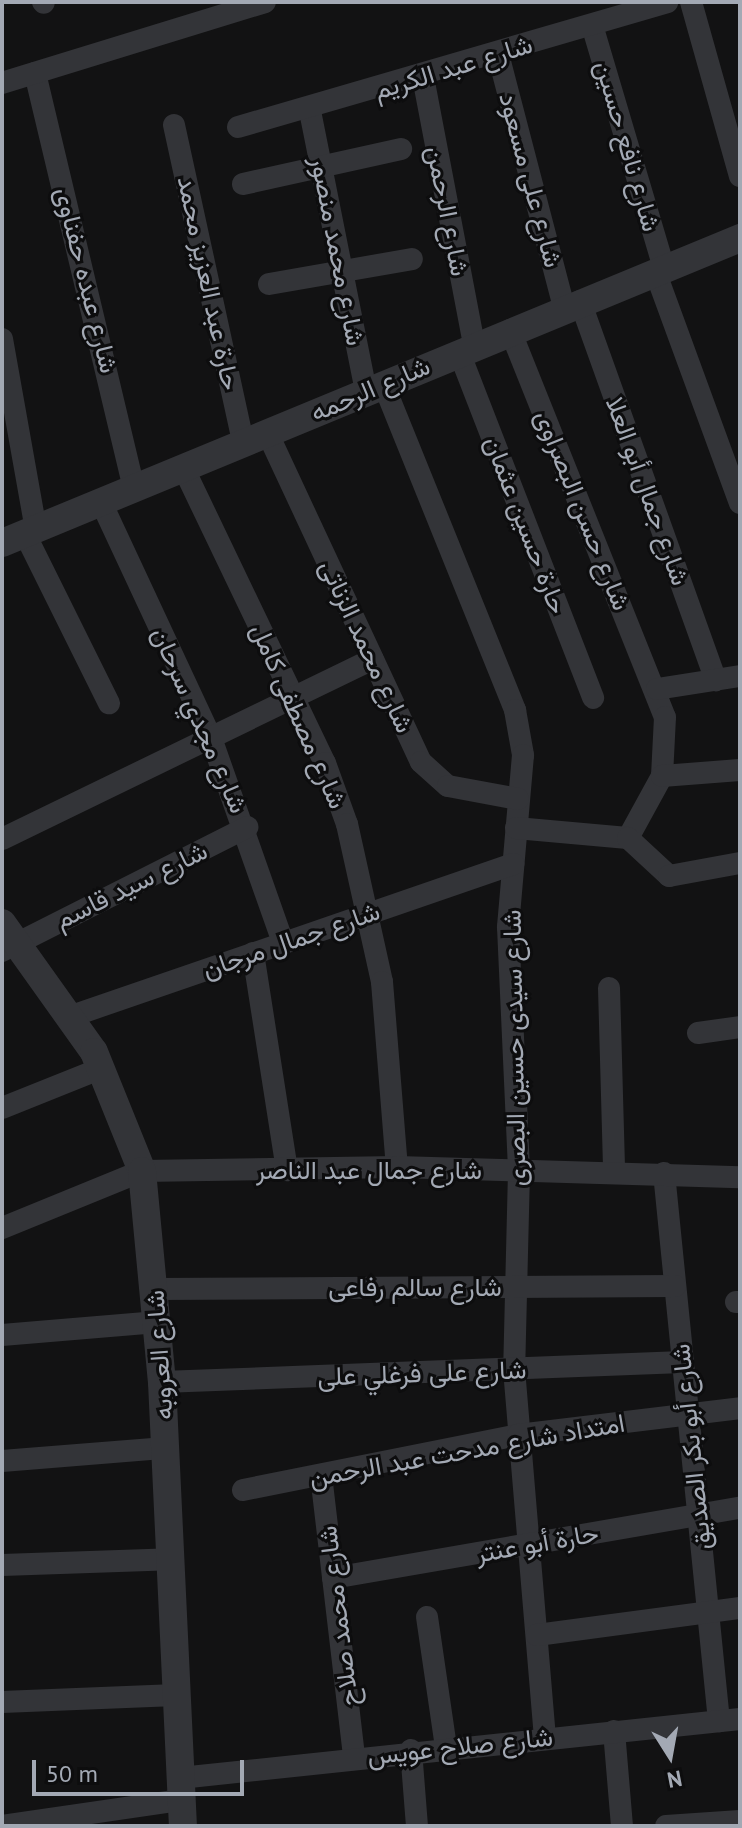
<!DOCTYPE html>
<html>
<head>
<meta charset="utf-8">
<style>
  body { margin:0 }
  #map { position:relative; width:742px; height:1828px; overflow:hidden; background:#121213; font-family:"PT Sans",Vazirmatn,sans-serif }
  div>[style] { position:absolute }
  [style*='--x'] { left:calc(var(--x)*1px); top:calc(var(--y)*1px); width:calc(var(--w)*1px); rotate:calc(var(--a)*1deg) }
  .minor>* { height:22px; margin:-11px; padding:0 11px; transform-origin:11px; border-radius:11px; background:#333438 }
  .tertiary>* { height:28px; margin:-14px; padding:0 14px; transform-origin:14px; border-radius:14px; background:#333438 }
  span { translate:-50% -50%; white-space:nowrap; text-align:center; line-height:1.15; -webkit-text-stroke:6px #0d0d0e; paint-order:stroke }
  .street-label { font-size:26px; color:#a3a9b4 }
  .frame { position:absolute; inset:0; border:4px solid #a3a9b4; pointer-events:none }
  .north { position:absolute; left:630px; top:1716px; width:80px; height:80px; -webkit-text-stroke:6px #0d0d0e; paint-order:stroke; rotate:169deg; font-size:22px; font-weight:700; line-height:32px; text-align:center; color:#a3a9b4 }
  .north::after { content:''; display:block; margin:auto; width:28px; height:36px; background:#a3a9b4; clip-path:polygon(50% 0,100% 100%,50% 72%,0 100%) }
  .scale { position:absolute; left:32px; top:1760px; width:212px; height:36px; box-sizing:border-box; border:4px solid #a3a9b4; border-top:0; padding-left:10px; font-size:24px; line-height:28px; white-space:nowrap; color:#a3a9b4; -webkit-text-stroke:6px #0d0d0e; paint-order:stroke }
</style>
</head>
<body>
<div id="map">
  <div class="minor">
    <div style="--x:43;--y:2;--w:1;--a:45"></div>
    <div style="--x:691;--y:2;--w:181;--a:74.3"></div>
    <div style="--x:592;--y:25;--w:253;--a:73.5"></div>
    <div style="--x:498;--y:54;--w:261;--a:75.4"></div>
    <div style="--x:35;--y:73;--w:427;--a:76.6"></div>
    <div style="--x:423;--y:77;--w:273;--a:79.2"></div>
    <div style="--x:2;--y:83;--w:275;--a:-17.1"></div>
    <div style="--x:310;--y:111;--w:285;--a:78.7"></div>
    <div style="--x:174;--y:125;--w:324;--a:77.7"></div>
    <div style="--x:238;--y:127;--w:447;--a:-16.2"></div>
    <div style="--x:243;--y:184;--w:162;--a:-12.5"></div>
    <div style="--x:655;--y:271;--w:247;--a:69.9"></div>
    <div style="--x:269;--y:284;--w:145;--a:-9.9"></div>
    <div style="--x:580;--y:301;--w:403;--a:70.3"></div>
    <div style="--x:510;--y:330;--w:417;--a:68.2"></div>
    <div style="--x:665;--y:717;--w:59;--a:92.9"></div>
    <div style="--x:662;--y:776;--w:71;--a:118.7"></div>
    <div style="--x:2;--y:339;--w:193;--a:79.9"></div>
    <div style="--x:459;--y:352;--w:371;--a:68.8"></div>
    <div style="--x:383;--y:383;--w:353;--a:68"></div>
    <div style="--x:515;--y:710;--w:46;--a:79.9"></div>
    <div style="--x:523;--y:755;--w:173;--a:95"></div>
    <div style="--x:508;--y:927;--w:244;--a:87.4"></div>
    <div style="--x:519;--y:1171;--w:198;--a:91.4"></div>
    <div style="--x:514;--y:1369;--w:370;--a:85.2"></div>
    <div style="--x:267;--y:432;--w:364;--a:65"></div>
    <div style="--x:421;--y:762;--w:36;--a:42"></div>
    <div style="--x:448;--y:786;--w:71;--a:10.5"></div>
    <div style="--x:183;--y:467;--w:328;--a:64.4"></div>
    <div style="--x:325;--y:763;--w:65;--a:70.2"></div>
    <div style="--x:347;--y:824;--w:162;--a:77.5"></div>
    <div style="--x:382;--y:982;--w:186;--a:85.4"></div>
    <div style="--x:101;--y:502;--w:260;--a:65"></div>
    <div style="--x:211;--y:738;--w:217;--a:70.6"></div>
    <div style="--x:25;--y:534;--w:189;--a:63.6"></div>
    <div style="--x:657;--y:689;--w:84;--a:-8.9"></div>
    <div style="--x:662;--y:776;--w:78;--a:-4.4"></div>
    <div style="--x:516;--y:828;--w:112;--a:5.1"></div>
    <div style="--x:628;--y:838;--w:56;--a:42.8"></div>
    <div style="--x:669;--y:876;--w:72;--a:-10.4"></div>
    <div style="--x:2;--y:839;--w:412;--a:-25.9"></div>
    <div style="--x:2;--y:951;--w:275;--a:-26.8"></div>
    <div style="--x:253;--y:953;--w:220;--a:81.1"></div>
    <div style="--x:609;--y:988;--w:184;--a:88.4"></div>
    <div style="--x:69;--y:1017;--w:470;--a:-19"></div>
    <div style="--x:698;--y:1033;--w:42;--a:-8.1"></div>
    <div style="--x:2;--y:1108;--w:108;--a:-21.8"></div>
    <div style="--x:664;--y:1173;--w:551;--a:84.27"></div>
    <div style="--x:2;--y:1228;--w:151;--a:-22.2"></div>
    <div style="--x:142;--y:1171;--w:255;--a:-0.9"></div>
    <div style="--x:397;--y:1167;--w:343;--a:1.7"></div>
    <div style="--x:155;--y:1289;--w:520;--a:-0.33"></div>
    <div style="--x:736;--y:1302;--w:4;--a:0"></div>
    <div style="--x:2;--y:1335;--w:156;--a:-4.8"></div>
    <div style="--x:162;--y:1382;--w:521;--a:-2.2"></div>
    <div style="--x:2;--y:1461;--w:164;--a:-4.6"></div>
    <div style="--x:321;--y:1475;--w:284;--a:83.3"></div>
    <div style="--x:243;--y:1490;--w:280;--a:-11.3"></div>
    <div style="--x:518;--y:1435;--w:224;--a:-6.9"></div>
    <div style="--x:2;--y:1565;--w:168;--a:-2"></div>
    <div style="--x:333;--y:1578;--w:413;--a:-9.8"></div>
    <div style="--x:427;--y:1617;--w:131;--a:81.7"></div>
    <div style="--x:537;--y:1635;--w:205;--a:-7.6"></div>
    <div style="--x:2;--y:1702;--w:174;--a:-2.3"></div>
    <div style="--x:614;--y:1731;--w:95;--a:85.2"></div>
    <div style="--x:411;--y:1750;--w:76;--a:85.5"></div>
    <div style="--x:180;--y:1778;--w:563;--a:-6.01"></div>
    <div style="--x:2;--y:1826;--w:181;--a:-8.3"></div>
    <div style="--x:666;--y:1826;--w:74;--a:-3.9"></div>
  </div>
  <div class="tertiary">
    <div style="--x:2;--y:543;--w:799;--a:-22.45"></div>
    <div style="--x:2;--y:923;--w:158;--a:54.5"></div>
    <div style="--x:94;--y:1052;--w:128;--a:68"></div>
    <div style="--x:142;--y:1171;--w:212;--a:84.6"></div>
    <div style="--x:162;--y:1382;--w:444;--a:87.3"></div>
  </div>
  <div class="street-label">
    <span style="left:453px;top:67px;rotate:-17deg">شارع عبد الكريم</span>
    <span style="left:628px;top:146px;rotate:74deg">شارع نافع حسين</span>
    <span style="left:531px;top:180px;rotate:75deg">شارع على مسعود</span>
    <span style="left:448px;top:211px;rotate:79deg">شارع الرحمن</span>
    <span style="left:338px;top:251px;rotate:79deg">شارع محمد منصور</span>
    <span style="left:87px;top:280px;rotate:76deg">شارع عبده حفناوى</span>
    <span style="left:209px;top:283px;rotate:78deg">حارة عبد العزيز محمد</span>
    <span style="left:370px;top:389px;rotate:-23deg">شارع الرحمه</span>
    <span style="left:648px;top:491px;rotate:70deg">شارع جمال أبو العلا</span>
    <span style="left:583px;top:510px;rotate:68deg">شارع حسن البصراوى</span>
    <span style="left:526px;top:525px;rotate:69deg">حارة حسين عثمان</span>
    <span style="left:367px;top:646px;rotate:65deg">شارع محمد الزناتى</span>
    <span style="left:299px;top:716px;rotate:66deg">شارع مصطفى كامل</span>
    <span style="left:200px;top:720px;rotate:66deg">شارع مجدي سرحان</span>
    <span style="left:131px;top:885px;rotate:-26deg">شارع سيد قاسم</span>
    <span style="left:291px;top:940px;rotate:-19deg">شارع جمال مرجان</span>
    <span style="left:514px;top:1048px;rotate:-91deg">شارع سيدى حسين البصرى</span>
    <span style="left:369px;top:1170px">شارع جمال عبد الناصر</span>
    <span style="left:415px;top:1287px">شارع سالم رفاعى</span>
    <span style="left:159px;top:1355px;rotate:-94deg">شارع العروبه</span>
    <span style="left:422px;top:1373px;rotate:-2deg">شارع على فرغلي على</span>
    <span style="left:691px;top:1447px;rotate:-96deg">شارع أبو بكر الصديق</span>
    <span style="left:467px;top:1450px;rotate:-10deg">امتداد شارع مدحت عبد الرحمن</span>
    <span style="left:537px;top:1543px;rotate:-10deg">حارة أبو عنتر</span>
    <span style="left:338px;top:1616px;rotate:-97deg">شارع محمد صلاح</span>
    <span style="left:460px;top:1746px;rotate:-6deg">شارع صلاح عويس</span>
  </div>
  <div class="frame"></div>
  <div class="north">N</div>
  <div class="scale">50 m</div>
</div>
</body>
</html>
